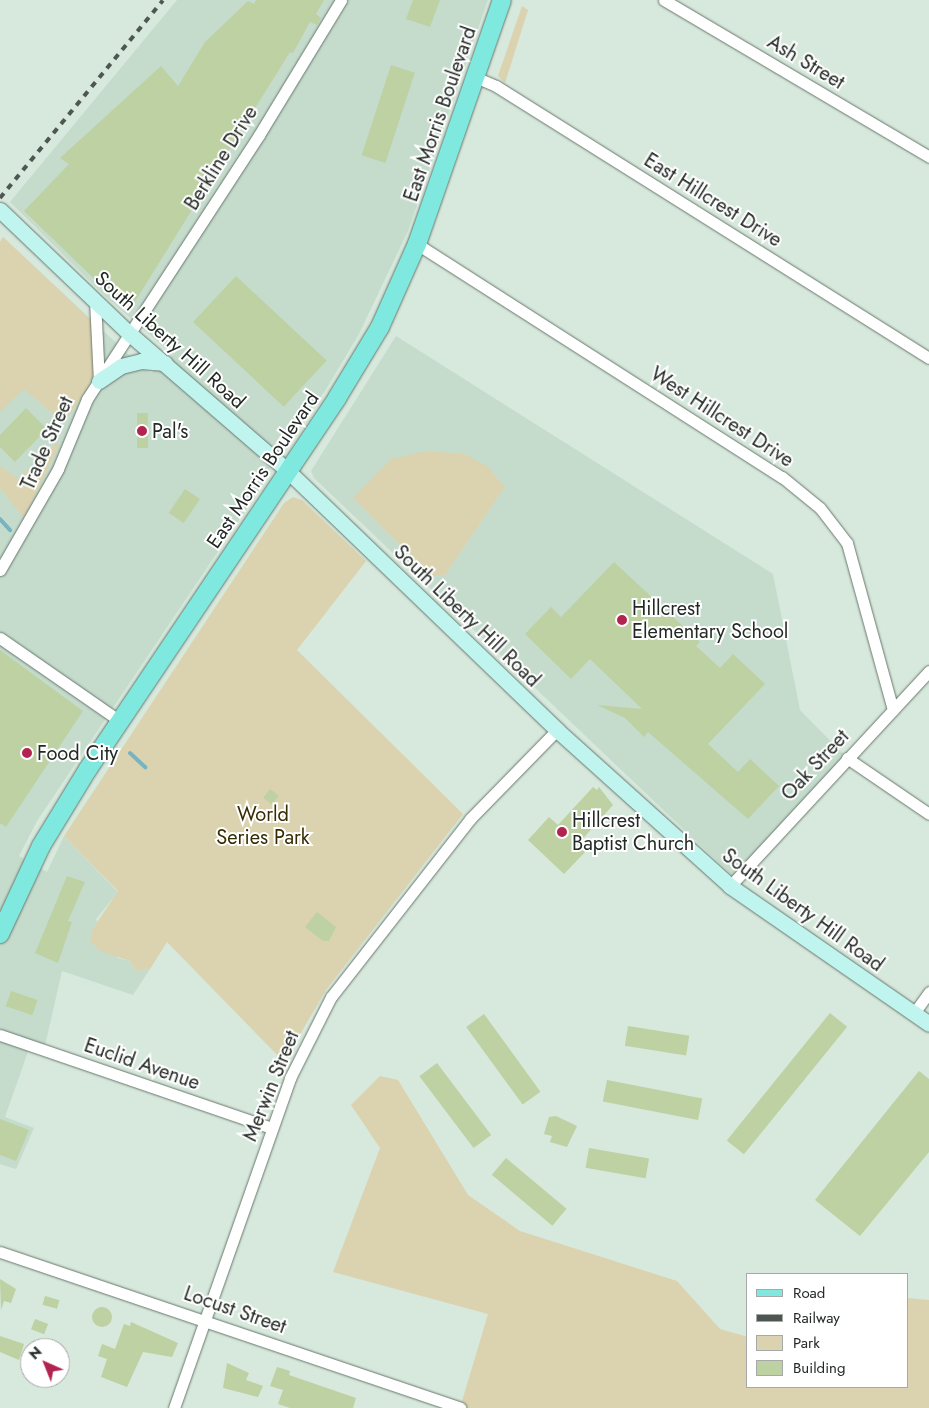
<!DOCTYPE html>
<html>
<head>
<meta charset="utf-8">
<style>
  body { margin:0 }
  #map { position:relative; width:929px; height:1408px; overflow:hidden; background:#d7e8dc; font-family:Jost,sans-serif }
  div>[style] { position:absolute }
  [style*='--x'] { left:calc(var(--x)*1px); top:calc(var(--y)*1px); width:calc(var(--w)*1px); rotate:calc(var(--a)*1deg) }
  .built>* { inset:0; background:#c5dccd }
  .green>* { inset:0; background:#dbd3af }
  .stream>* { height:4px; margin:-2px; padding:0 2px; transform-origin:2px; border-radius:2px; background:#76b4c2 }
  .building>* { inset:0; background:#bdd1a2; transform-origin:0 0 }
  .round { border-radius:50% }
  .roads { filter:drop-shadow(0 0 1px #68776d) drop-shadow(0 0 1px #68776d) }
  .street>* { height:11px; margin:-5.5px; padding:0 5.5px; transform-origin:5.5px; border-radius:5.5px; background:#fff }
  .secondary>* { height:15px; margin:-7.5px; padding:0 7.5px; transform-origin:7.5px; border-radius:7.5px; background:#c0f4ef }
  .primary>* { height:18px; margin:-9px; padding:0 9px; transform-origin:9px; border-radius:9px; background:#80e9df }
  .rail>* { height:4px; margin-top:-2px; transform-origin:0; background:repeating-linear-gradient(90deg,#4d5650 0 6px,transparent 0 12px) }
  .dots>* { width:14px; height:14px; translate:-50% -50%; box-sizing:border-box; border:2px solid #fff; border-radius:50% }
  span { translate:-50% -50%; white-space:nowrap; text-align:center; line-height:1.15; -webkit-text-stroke:4px #fff; paint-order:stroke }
  .street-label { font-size:20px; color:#232925 }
  .poi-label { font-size:20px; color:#232925 }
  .left { translate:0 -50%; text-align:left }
  .park-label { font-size:20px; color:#352c03 }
  .legend { position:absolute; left:746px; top:1273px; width:162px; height:115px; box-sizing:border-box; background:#fff; border:1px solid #a7a9a8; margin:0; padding:6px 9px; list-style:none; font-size:15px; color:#232925 }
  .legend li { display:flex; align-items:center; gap:10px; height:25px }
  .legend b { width:25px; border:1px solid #a7a9a8 }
  .north { position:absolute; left:20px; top:1338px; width:50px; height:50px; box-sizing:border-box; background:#fff; border:1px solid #a7a9a8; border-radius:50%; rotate:316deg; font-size:14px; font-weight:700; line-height:20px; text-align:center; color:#232925 }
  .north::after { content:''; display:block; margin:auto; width:18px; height:22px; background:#b3234f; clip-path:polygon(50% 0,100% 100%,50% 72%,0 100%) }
</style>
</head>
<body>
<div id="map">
  <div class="built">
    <div style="clip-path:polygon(177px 0,488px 0,408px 231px,359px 334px,325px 391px,274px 458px,264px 483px,37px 821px,19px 856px,47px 872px,64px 836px,118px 892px,96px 919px,118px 958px,130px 961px,136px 971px,150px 969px,133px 995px,62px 971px,44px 1050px,30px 1046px,5px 1117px,34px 1128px,16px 1169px,0 1164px,0 242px,3px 237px,145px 370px,151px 373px,173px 355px,106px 297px,10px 202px)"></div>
    <div style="clip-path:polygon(396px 336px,773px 574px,800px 710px,847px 758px,736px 879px,314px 478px,311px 471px)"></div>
  </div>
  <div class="green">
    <div style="clip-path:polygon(522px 6px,528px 10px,505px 83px,498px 76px)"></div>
    <div style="clip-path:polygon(3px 237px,95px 324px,94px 378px,64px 423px,24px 389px,0 412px,0 242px)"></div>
    <div style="clip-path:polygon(56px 443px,59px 446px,24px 518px,0 488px,0 466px,19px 479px)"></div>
    <div style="clip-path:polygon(426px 451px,465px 454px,487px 466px,505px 487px,445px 575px,432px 576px,353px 498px,391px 459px)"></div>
    <div style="clip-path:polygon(293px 497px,302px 500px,366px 561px,297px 650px,463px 814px,326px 990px,284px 1062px,167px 942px,150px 969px,136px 971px,130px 961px,100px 951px,90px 941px,92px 930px,118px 891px,64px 836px,284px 503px)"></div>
    <div style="clip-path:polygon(380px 1076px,398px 1080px,468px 1195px,520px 1231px,677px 1281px,720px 1329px,748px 1337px,748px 1387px,908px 1387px,908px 1298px,929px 1300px,929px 1408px,460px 1408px,488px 1314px,333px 1272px,380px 1148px,351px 1105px)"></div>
  </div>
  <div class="stream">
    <div style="--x:0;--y:519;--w:15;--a:48"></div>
    <div style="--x:130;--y:753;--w:21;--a:43"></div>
  </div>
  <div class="building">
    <div style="clip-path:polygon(256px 0,324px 0,316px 14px,321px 18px,317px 25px,310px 22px,293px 53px,290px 52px,131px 308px,112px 296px,24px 211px,69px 164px,60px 158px,161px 66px,178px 86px,205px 42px,248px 1px,254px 4px)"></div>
    <div style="clip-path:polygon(413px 0,440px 0,430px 27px,406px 19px)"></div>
    <div style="left:391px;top:65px;width:25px;height:95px;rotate:18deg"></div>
    <div style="left:236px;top:276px;width:124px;height:63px;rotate:43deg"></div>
    <div style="clip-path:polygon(26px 408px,47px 429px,15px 462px,0 447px,0 435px)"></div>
    <div style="left:137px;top:413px;width:11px;height:35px"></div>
    <div style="left:185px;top:489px;width:18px;height:29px;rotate:34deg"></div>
    <div style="clip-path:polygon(614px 562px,700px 642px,696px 646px,720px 668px,733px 654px,765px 684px,708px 744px,738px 772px,750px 759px,779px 786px,748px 819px,648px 732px,644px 737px,625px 718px,597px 705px,642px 709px,590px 659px,571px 679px,525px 634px,551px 607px,561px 617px)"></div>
    <div style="clip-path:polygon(0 650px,83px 711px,6px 827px,0 823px)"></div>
    <div style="clip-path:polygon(593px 787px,597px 790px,599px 787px,613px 805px,579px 843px,587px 850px,564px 874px,528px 840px,549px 817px,558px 825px)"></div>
    <div style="left:270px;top:789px;width:11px;height:11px;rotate:38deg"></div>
    <div style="clip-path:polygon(67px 876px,85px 882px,68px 921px,72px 922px,58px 963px,35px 953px)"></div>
    <div style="clip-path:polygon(317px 912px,336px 927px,329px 941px,323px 941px,305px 927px)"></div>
    <div style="left:11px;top:991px;width:28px;height:16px;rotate:19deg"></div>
    <div style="left:830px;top:1013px;width:22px;height:164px;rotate:39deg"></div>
    <div style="left:484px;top:1014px;width:96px;height:22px;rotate:54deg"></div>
    <div style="left:628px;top:1026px;width:62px;height:20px;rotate:9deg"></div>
    <div style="left:437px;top:1063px;width:90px;height:22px;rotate:53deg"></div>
    <div style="clip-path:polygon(919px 1071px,929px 1079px,929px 1152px,860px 1236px,815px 1200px)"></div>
    <div style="left:607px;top:1080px;width:97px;height:22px;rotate:11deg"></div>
    <div style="clip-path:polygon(556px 1116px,577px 1126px,567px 1147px,550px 1142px,552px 1136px,544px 1134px,549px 1117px)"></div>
    <div style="clip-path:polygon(0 1119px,29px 1130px,16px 1161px,0 1155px)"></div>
    <div style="left:589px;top:1148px;width:61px;height:20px;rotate:10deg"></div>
    <div style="left:506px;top:1158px;width:79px;height:22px;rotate:40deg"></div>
    <div style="clip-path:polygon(0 1279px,16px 1289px,11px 1303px,4px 1301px,1px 1310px)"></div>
    <div style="left:45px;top:1296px;width:15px;height:9px;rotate:16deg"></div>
    <div class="round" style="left:92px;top:1307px;width:20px;height:20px"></div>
    <div style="left:35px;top:1319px;width:14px;height:11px;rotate:21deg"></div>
    <div style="clip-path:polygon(131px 1322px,178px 1343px,172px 1357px,143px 1352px,127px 1387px,101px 1377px,107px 1359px,98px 1356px,102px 1344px,115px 1349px,124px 1324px,130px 1326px)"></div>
    <div style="clip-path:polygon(0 1336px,24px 1344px,19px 1360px,0 1352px)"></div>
    <div style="clip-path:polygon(227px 1363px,249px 1373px,246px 1380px,263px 1386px,258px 1397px,223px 1388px)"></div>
    <div style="clip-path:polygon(277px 1367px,290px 1371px,289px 1375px,356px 1398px,353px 1408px,290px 1408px,278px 1404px,283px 1390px,270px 1386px)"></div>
  </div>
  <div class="roads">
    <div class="street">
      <div style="--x:664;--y:0;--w:308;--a:30.6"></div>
      <div style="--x:475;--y:77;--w:23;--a:23"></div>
      <div style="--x:496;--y:86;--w:511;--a:32.14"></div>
      <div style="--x:417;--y:244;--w:433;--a:32.6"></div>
      <div style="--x:782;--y:477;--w:49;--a:39.2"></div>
      <div style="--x:820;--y:508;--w:44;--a:52.4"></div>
      <div style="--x:847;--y:543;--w:173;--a:74.6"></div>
      <div style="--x:95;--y:300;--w:81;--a:87.2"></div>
      <div style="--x:0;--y:570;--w:116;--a:-60.1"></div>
      <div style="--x:58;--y:469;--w:76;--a:-67.5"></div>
      <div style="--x:87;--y:399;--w:315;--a:-56.9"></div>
      <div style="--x:259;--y:135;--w:158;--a:-58.7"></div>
      <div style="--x:0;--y:638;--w:146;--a:34.7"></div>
      <div style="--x:847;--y:758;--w:99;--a:34.3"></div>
      <div style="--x:730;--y:886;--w:293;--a:-47.2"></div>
      <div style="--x:914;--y:1013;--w:26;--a:-54"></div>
      <div style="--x:0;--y:1035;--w:287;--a:18.9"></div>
      <div style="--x:0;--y:1252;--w:486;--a:18.7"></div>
      <div style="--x:174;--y:1408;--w:350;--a:-70.6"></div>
      <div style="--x:290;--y:1078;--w:91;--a:-63.2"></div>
      <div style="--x:331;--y:997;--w:226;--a:-52"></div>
      <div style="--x:470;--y:819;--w:124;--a:-45.7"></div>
    </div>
    <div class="secondary">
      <div style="--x:0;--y:210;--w:181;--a:43.7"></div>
      <div style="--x:131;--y:335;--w:206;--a:40.9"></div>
      <div style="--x:287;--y:470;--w:375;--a:43.9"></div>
      <div style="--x:557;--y:730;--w:233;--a:42"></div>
      <div style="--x:730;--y:886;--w:242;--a:34.7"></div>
      <div style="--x:99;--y:381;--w:27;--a:-34"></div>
      <div style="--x:121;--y:366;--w:21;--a:-14"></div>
      <div style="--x:141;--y:361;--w:24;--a:5"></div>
    </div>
    <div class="primary">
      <div style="--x:0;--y:934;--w:97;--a:-65"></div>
      <div style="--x:41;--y:846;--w:90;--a:-58.6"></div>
      <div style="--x:88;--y:769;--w:447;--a:-56.1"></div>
      <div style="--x:337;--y:398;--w:83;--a:-58.8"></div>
      <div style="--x:380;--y:327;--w:91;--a:-66"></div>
      <div style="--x:417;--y:244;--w:258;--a:-70.8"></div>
    </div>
  </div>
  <div class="rail">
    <div style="--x:0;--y:198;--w:256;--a:-50.5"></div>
  </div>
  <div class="dots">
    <div style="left:142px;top:431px;background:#b3234f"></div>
    <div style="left:622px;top:620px;background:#b3234f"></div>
    <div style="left:27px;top:753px;background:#b3234f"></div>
    <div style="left:562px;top:832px;background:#b3234f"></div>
  </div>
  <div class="street-label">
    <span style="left:806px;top:62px;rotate:31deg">Ash Street</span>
    <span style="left:440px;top:114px;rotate:-71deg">East Morris Boulevard</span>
    <span style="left:221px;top:158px;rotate:-58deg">Berkline Drive</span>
    <span style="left:713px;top:200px;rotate:32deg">East Hillcrest Drive</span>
    <span style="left:170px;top:340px;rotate:42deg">South Liberty Hill Road</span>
    <span style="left:722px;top:417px;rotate:33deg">West Hillcrest Drive</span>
    <span style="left:47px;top:443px;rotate:-66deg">Trade Street</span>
    <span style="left:263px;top:470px;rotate:-56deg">East Morris Boulevard</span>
    <span style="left:467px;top:616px;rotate:44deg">South Liberty Hill Road</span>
    <span style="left:815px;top:765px;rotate:-47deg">Oak Street</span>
    <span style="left:803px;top:910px;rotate:36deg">South Liberty Hill Road</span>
    <span style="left:142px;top:1064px;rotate:19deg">Euclid Avenue</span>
    <span style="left:271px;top:1086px;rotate:-68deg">Merwin Street</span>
    <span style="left:235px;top:1310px;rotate:19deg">Locust Street</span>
  </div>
  <div class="poi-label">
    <span class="left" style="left:152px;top:431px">Pal's</span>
    <span class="left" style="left:632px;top:620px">Hillcrest<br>Elementary School</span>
    <span class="left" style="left:37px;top:753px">Food City</span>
    <span class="left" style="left:572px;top:832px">Hillcrest<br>Baptist Church</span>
  </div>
  <div class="park-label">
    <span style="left:263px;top:826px">World<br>Series Park</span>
  </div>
  <ul class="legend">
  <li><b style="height:6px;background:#80e9df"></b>Road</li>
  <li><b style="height:6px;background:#4d5650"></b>Railway</li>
  <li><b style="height:14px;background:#dbd3af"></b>Park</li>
  <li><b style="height:14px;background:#bdd1a2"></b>Building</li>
  </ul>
  <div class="north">N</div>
</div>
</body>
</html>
